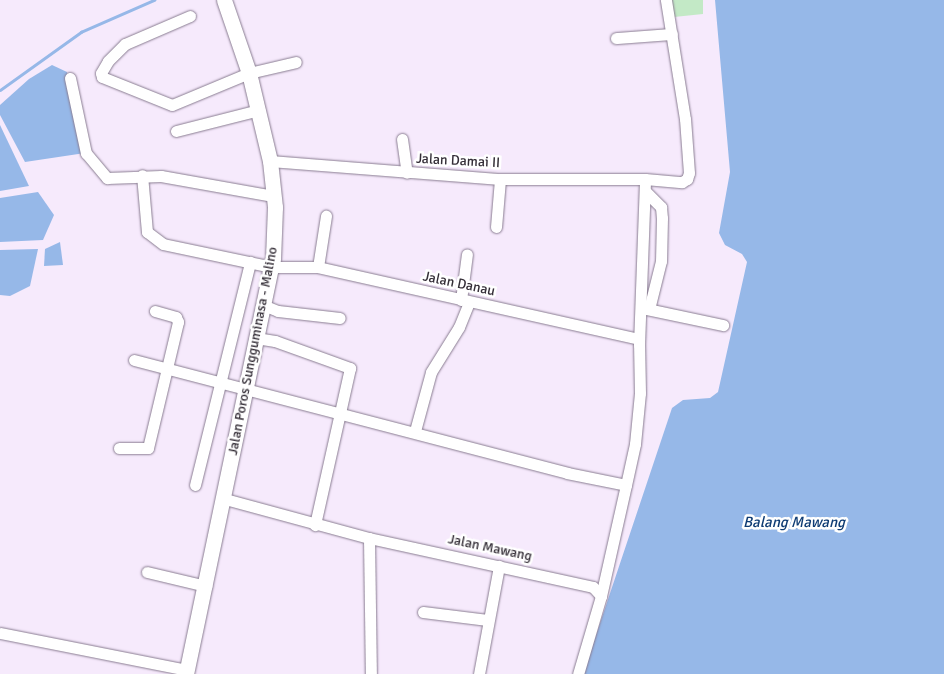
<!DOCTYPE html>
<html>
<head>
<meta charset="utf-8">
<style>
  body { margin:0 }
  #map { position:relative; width:944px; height:674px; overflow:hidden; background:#f6eafc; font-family:Signika,sans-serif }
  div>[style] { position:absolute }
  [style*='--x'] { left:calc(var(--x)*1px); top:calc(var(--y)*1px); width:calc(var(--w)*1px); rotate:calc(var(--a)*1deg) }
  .green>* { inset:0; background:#c3e9c6 }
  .water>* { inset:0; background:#96b8e8 }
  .stream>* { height:2.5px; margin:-1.25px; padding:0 1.25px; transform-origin:1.25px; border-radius:1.25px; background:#96b8e8 }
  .roads { filter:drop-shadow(0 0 1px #897c91) drop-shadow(0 0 1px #897c91) }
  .minor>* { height:11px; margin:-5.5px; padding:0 5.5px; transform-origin:5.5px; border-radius:5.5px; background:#fff }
  .major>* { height:15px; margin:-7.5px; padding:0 7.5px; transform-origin:7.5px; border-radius:7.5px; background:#fff }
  span { translate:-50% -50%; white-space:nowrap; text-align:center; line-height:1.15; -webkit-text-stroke:5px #fff; paint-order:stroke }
  .street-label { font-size:14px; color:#342e37 }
  .water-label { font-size:15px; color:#0f3c74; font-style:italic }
</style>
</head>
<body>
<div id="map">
  <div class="green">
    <div style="clip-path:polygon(671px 0,703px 0,703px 14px,674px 17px)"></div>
  </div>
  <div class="water">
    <div style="clip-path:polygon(715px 0,944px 0,944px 674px,583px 674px,672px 408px,683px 400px,710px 398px,718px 392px,747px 262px,742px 254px,725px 245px,719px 233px,730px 172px)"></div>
    <div style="clip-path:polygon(52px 65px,67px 72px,85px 153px,25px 162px,0 115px,0 105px,29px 79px)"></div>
    <div style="clip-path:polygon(0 125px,29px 186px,0 191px)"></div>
    <div style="clip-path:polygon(38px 192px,54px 215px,43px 240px,0 242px,0 198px)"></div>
    <div style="clip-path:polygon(60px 242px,63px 265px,44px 266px,45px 249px)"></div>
    <div style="clip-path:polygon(38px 249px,30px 286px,10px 296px,0 295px,0 250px)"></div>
  </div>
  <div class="stream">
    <div style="--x:0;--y:90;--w:100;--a:-35.6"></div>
    <div style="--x:81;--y:32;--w:80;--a:-23.7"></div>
  </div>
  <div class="roads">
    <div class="minor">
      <div style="--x:190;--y:16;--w:71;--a:156.7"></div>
      <div style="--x:125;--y:44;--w:24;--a:135"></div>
      <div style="--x:108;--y:61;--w:14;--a:120"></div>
      <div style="--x:101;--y:73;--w:4;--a:76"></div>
      <div style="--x:102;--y:77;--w:75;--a:21.8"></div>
      <div style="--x:172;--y:105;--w:83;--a:-22.6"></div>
      <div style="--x:249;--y:73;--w:48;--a:-13.2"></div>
      <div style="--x:616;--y:38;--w:56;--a:-4.1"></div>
      <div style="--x:70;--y:78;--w:77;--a:78"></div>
      <div style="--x:86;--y:153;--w:33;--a:50"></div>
      <div style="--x:107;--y:178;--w:54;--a:-2.1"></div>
      <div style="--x:161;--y:176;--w:114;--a:10.1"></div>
      <div style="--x:176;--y:131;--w:86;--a:-14.2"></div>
      <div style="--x:402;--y:139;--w:34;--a:82"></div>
      <div style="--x:270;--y:161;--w:231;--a:4.5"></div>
      <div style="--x:500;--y:179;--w:145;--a:0"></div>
      <div style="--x:645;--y:191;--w:23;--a:45"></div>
      <div style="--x:661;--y:207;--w:11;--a:85"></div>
      <div style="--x:662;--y:218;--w:43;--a:91.3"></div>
      <div style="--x:661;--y:261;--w:49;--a:104"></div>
      <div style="--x:496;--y:227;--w:48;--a:-85.2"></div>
      <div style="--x:318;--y:267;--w:52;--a:-81.1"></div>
      <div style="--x:461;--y:300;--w:46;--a:-82.6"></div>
      <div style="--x:263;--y:305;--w:16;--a:22"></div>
      <div style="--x:278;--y:311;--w:62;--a:6.4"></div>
      <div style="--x:642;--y:308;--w:83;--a:11.9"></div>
      <div style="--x:256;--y:338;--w:19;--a:9"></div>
      <div style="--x:275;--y:341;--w:80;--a:19.8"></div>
      <div style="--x:350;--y:368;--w:161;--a:102.6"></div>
      <div style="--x:639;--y:345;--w:166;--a:-87.9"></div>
      <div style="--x:645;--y:179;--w:37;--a:5"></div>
      <div style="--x:682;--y:182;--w:6;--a:-31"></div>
      <div style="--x:687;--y:179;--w:6;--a:-72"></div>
      <div style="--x:689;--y:173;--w:54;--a:-94.2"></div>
      <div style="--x:685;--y:119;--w:121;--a:-99.1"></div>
      <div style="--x:134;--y:360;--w:448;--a:14.6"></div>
      <div style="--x:567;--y:473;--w:60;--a:11.5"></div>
      <div style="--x:626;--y:485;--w:42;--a:-77.6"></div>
      <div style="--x:635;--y:444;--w:51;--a:-84.4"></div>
      <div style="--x:640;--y:393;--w:54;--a:-91.1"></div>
      <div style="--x:639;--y:339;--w:329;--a:-167.4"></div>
      <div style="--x:318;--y:267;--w:46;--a:180"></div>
      <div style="--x:272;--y:267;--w:111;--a:-168.1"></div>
      <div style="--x:163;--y:244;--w:20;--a:-143"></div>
      <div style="--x:147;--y:232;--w:57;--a:-95"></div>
      <div style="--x:415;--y:431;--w:61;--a:-74.8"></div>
      <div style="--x:431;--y:372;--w:53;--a:-58.1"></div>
      <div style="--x:459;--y:327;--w:27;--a:-68"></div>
      <div style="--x:119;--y:448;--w:29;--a:0"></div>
      <div style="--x:148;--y:448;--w:130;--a:-76.6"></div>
      <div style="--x:178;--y:322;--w:5;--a:-112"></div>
      <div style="--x:176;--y:317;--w:22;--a:-164"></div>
      <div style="--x:195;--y:485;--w:230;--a:-76.1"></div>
      <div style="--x:225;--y:499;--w:149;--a:15.2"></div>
      <div style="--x:369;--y:538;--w:229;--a:12.3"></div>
      <div style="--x:593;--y:587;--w:12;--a:48"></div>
      <div style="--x:601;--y:596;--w:81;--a:106.4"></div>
      <div style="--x:369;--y:538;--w:136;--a:89.2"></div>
      <div style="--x:147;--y:572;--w:61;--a:13.3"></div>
      <div style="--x:601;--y:596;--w:114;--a:-77.3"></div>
      <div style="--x:423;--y:612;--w:65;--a:7"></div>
      <div style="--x:0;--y:633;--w:191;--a:11.2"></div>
      <div style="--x:479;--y:674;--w:110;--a:-79.5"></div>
    </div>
    <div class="major">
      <div style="--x:186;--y:674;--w:424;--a:-78.2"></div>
      <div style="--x:273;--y:259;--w:52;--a:-87.8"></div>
      <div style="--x:275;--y:207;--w:46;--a:-96.2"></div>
      <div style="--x:270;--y:161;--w:90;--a:-103.4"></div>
      <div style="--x:249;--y:73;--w:77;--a:-108.9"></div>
    </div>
  </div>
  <div class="street-label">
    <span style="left:458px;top:161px;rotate:3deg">Jalan Damai II</span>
    <span style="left:459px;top:284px;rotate:12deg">Jalan Danau</span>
    <span style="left:253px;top:351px;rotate:-79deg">Jalan Poros Sungguminasa - Malino</span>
    <span style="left:490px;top:548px;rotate:12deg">Jalan Mawang</span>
  </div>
  <div class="water-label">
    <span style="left:794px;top:523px">Balang Mawang</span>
  </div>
</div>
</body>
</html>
